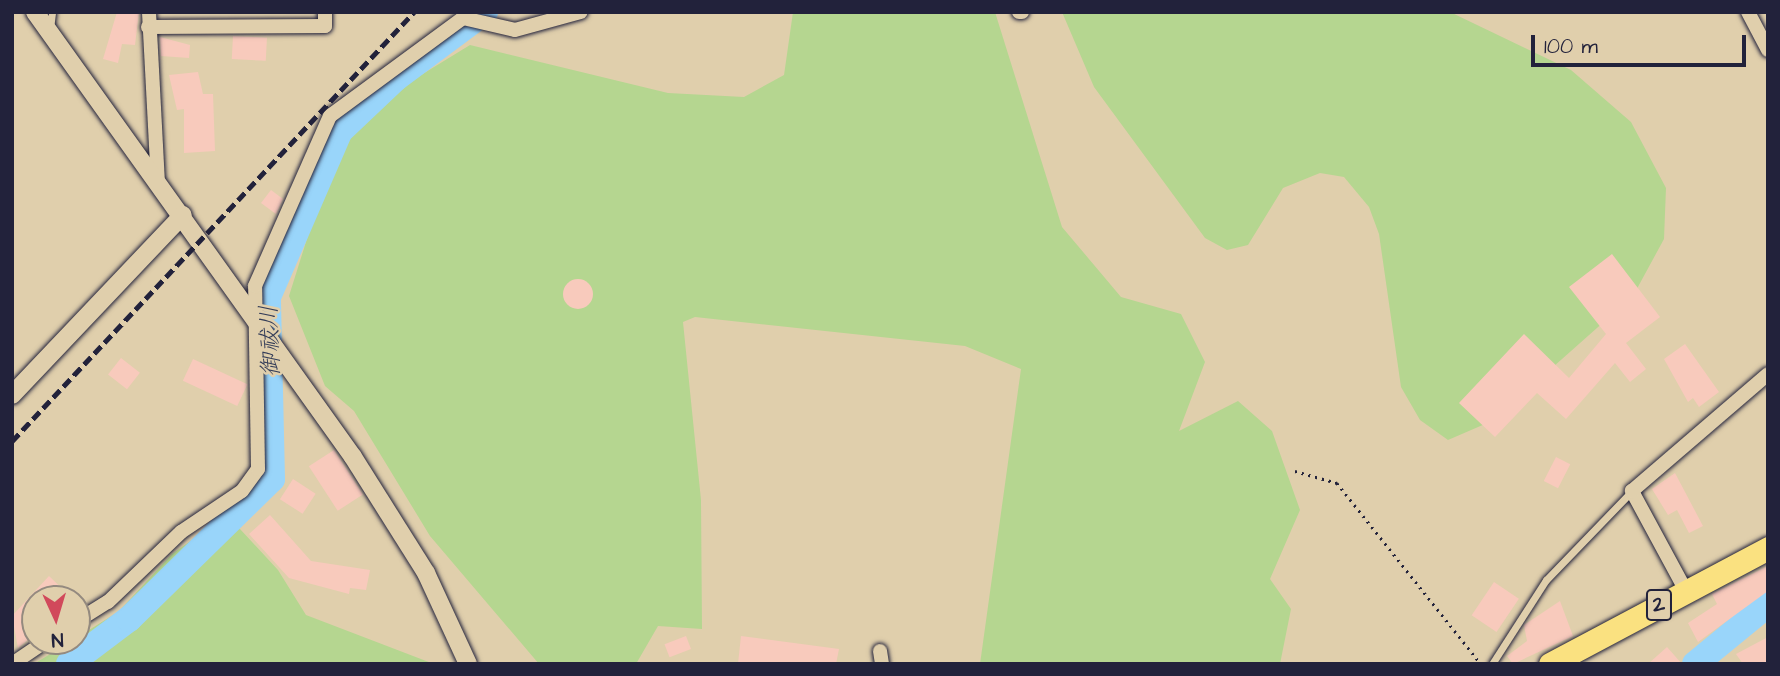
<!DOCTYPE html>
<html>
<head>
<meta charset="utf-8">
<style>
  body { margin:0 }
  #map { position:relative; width:1780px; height:676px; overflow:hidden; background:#e0cfac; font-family:"Architects Daughter","Klee One",sans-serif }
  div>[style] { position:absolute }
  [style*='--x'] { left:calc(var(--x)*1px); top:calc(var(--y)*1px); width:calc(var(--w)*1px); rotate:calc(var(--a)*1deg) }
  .green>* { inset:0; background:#b5d690 }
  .river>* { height:26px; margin:-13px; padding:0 13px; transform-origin:13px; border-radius:13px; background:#99d5fa }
  .building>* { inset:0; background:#f8cabc; transform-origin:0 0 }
  .round { border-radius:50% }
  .path>* { height:2.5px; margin-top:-1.25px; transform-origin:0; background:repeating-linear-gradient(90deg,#22223b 0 2px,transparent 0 7px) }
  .roads { filter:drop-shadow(0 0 2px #22223b) drop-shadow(0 0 2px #22223b) }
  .service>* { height:7px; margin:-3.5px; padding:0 3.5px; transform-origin:3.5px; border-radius:3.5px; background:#e0cfac }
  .minor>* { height:14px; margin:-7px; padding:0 7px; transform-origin:7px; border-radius:7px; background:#e0cfac }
  .tertiary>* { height:18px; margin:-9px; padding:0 9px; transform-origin:9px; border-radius:9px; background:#e0cfac }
  .primary>* { height:23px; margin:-11.5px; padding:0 11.5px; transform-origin:11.5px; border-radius:11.5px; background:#fae180 }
  .rail>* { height:4.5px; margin-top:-2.25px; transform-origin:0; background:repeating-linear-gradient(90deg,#22223b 0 10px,transparent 0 15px) }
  span { translate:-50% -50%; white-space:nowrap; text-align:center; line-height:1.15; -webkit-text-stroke:5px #e0cfac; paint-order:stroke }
  .shield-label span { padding:2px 5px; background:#e0cfac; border:2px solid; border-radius:5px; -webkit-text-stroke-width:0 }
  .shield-label { font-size:21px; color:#22223b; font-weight:700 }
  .water-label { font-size:24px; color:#343d58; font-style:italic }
  .frame { position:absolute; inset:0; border:14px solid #22223b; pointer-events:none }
  .north { position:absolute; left:21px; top:585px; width:70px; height:70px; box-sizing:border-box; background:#e0cfac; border:2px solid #948a7f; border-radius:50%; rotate:176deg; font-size:19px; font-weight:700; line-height:28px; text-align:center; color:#22223b }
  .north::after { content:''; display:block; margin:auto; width:24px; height:32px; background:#d1495b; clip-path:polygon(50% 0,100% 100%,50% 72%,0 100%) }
  .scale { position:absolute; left:1531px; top:35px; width:215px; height:32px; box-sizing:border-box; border:4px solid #22223b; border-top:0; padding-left:9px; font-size:21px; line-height:24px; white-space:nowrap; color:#22223b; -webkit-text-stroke:5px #e0cfac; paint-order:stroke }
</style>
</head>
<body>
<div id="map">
  <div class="green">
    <div style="clip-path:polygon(793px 12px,995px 12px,1062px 227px,1121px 297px,1181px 314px,1205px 362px,1179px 431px,1238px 401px,1272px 431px,1300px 510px,1270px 579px,1291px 609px,1280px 664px,980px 664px,1021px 369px,965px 346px,695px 317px,683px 322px,701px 500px,702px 629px,658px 626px,636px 664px,539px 664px,430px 536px,354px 411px,325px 386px,289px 296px,321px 194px,350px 133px,390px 94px,470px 45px,668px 93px,744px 97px,784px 75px)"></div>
    <div style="clip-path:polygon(1062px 12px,1450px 12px,1571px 70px,1631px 122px,1666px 188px,1664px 239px,1633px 296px,1492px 421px,1448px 440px,1420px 420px,1401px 387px,1379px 234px,1369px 207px,1344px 177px,1320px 173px,1283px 188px,1248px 245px,1227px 250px,1205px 238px,1094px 87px)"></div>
    <div style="clip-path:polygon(227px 515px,278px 570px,306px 615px,434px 664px,34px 664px,118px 612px,172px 554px)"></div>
  </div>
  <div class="river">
    <div style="--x:69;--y:664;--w:75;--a:-36.9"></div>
    <div style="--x:129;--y:619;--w:200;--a:-44.4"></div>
    <div style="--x:272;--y:479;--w:182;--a:-91.3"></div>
    <div style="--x:268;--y:297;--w:181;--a:-66.6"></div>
    <div style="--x:340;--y:131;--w:77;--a:-43.4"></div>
    <div style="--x:396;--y:78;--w:111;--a:-36.6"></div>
    <div style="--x:1695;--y:664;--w:94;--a:-39.4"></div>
  </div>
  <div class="building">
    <div style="clip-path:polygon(117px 12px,139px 12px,135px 45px,122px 44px,118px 63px,103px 59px)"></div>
    <div style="left:233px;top:36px;width:34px;height:23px;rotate:3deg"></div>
    <div style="clip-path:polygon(160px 37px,190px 45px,189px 58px,161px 56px)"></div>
    <div style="clip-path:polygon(198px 72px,203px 94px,213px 94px,215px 151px,184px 153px,184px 109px,177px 110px,169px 75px)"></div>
    <div style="clip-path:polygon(271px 190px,283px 199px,276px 214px,261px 203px)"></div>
    <div style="clip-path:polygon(1612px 254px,1660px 317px,1626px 343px,1646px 369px,1630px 382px,1615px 363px,1566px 419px,1537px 393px,1495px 437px,1459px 403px,1524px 334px,1569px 378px,1606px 334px,1569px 287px)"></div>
    <div class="round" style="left:563px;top:279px;width:30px;height:30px"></div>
    <div style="clip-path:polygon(1685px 344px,1719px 392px,1699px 407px,1693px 398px,1688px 402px,1664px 359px)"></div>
    <div style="left:121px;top:358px;width:24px;height:21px;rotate:38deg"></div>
    <div style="left:193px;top:359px;width:60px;height:24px;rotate:25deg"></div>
    <div style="left:334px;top:450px;width:53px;height:30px;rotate:57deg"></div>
    <div style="left:1556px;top:457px;width:16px;height:27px;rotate:27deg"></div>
    <div style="clip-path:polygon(1675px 473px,1703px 526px,1689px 533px,1677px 510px,1668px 515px,1652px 489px)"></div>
    <div style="left:293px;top:479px;width:27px;height:24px;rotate:33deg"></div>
    <div style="clip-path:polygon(270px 515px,311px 561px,370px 570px,366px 590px,350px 588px,349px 594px,289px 578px,249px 534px)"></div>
    <div style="clip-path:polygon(1768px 566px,1768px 591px,1698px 642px,1688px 623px,1717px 604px,1712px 594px)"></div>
    <div style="clip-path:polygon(49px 576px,73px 599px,35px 599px,35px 634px,18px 648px,12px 616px)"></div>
    <div style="left:1494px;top:582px;width:30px;height:40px;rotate:34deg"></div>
    <div style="clip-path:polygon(1560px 601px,1573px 636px,1513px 664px,1507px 656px,1527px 641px,1524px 625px)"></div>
    <div style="left:686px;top:636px;width:14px;height:23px;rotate:69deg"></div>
    <div style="clip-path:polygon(741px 636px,839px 649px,836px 664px,738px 664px)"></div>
    <div style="clip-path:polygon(1768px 637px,1768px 664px,1743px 664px,1736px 654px)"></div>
    <div style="clip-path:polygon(1667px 647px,1682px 664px,1648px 664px)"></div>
  </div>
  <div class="path">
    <div style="--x:1295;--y:471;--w:44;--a:15.9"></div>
    <div style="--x:1337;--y:483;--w:231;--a:51.5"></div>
  </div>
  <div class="roads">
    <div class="service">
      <div style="--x:50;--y:29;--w:17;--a:-83"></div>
      <div style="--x:1492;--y:664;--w:100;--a:-57.3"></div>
      <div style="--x:1546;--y:580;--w:124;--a:-46"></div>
    </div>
    <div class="minor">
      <div style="--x:149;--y:12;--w:169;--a:87"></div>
      <div style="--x:1019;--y:12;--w:3;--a:0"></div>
      <div style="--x:1748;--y:12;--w:43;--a:62.2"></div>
      <div style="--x:148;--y:27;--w:177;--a:-0.3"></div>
      <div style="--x:325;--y:26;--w:14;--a:-90"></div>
      <div style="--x:1686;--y:591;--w:114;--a:-118.4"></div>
      <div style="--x:1632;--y:491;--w:179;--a:-40.7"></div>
      <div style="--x:77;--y:621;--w:36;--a:-32"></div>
      <div style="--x:108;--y:602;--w:101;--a:-43.8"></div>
      <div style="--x:181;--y:532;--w:73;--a:-33.9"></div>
      <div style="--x:242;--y:491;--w:27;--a:-54"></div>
      <div style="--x:258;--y:469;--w:183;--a:-90.9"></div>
      <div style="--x:255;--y:286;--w:186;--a:-66.2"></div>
      <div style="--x:330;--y:116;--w:165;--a:-36.4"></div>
      <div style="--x:463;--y:18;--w:53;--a:13"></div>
      <div style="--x:515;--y:30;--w:68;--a:-15.3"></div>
      <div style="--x:880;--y:651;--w:13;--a:81"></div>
      <div style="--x:12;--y:664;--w:41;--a:-34.1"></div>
    </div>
    <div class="tertiary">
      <div style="--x:35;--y:12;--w:547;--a:54.45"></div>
      <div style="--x:353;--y:457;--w:137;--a:57.8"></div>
      <div style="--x:426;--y:573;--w:100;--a:65.2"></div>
      <div style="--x:12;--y:395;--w:248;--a:-46.5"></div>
    </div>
    <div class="primary">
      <div style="--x:1550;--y:664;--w:247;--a:-28"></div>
    </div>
  </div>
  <div class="rail">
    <div style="--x:12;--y:441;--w:588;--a:-46.86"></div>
  </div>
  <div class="shield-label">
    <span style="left:1659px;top:605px">2</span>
  </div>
  <div class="water-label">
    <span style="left:271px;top:341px;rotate:-92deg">御祓川</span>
  </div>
  <div class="frame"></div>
  <div class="north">N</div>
  <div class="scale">100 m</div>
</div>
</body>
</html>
